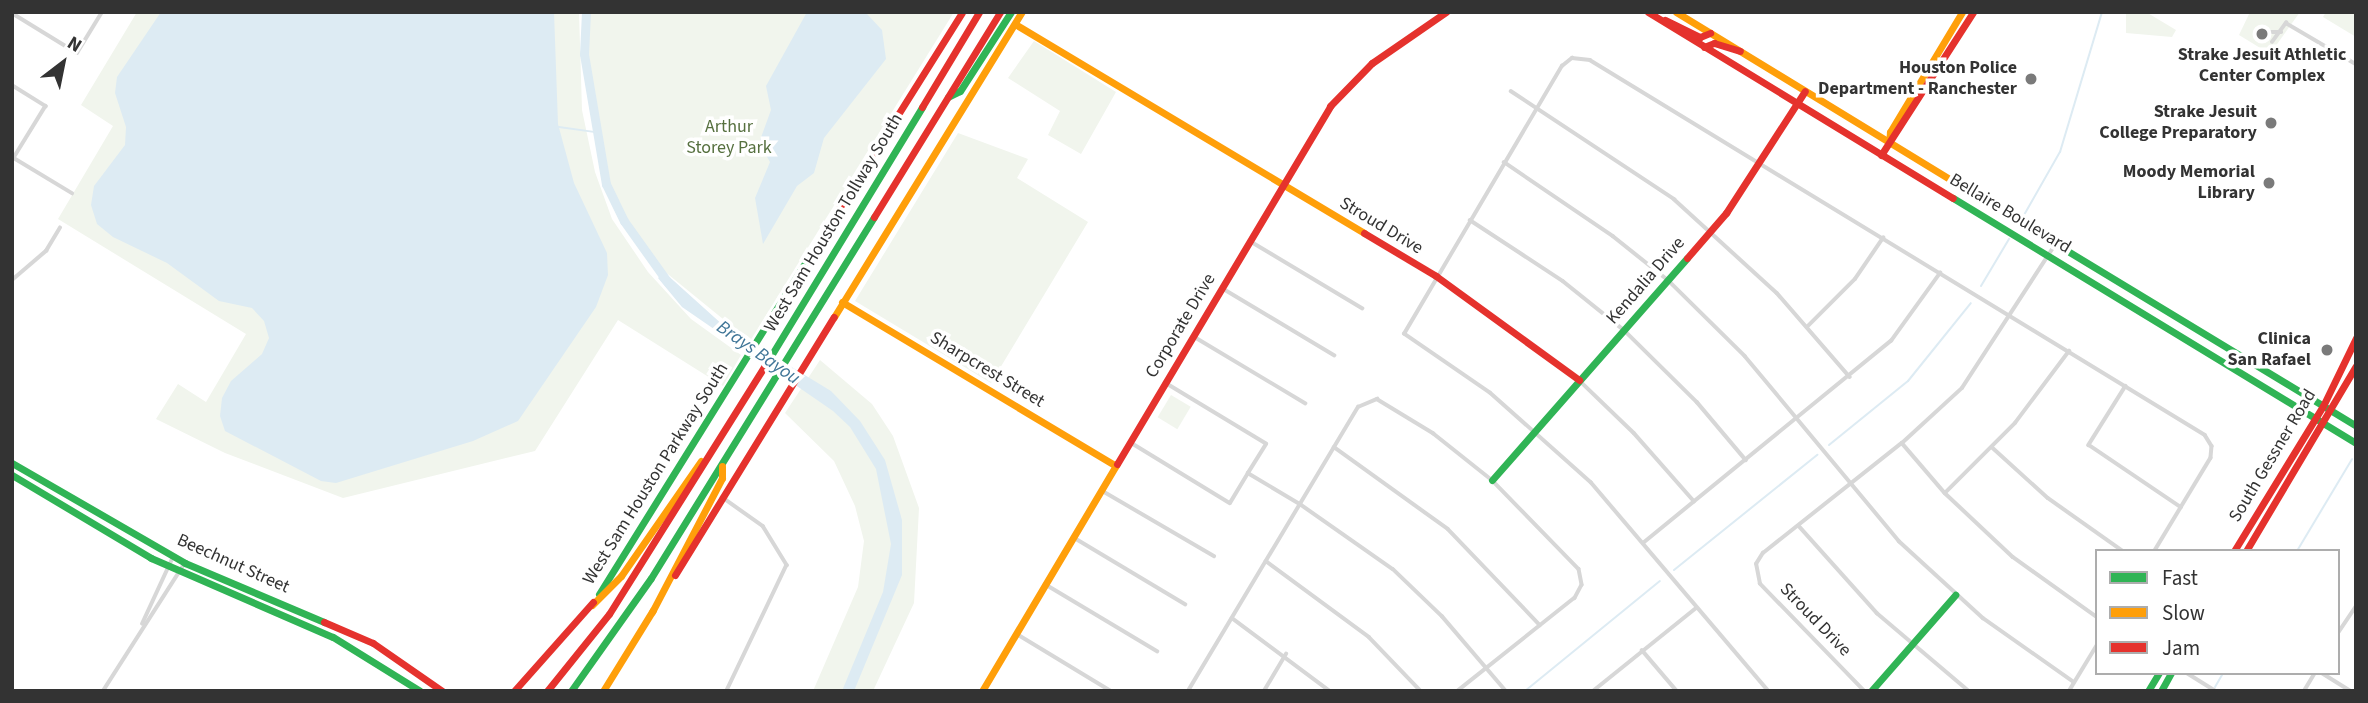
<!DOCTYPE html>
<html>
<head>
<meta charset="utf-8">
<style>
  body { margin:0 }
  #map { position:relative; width:2368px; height:703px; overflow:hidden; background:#fff; font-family:"Source Sans 3",sans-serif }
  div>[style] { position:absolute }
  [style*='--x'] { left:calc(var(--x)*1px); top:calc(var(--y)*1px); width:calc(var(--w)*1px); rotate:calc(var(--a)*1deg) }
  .green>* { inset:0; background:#f1f5ed; transform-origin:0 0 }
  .water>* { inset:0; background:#ddebf3 }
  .stream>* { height:2px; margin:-1px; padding:0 1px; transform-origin:1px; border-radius:1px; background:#ddebf3 }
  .river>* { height:9px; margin:-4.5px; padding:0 4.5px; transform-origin:4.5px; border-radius:4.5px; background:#ddebf3 }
  .street>* { height:3.5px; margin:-1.75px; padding:0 1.75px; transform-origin:1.75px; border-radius:1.75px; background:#d7d7d7 }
  .fast>* { height:7px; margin:-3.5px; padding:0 3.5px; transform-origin:3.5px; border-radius:3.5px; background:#30b455 }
  .slow>* { height:7px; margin:-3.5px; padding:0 3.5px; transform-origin:3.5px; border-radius:3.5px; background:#ff9f0a }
  .jam>* { height:7px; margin:-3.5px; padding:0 3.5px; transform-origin:3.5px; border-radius:3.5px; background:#e5322d }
  .dots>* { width:19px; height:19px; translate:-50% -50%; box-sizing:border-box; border:4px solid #fff; border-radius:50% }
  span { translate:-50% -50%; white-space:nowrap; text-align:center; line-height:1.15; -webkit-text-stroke:7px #fff; paint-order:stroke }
  .poi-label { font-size:18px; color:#333; font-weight:700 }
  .right { translate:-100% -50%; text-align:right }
  .park-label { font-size:18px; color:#56703f }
  .street-label { font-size:18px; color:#333 }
  .water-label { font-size:19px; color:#3f7597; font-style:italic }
  .frame { position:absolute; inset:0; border:14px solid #333; pointer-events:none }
  .legend { position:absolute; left:2095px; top:549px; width:245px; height:126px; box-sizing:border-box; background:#fff; border:2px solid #adadad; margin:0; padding:9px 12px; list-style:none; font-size:21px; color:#333 }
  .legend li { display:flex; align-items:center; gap:14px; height:35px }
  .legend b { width:35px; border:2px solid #adadad }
  .north { position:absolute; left:28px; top:28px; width:70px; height:70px; -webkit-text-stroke:5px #fff; paint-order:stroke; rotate:32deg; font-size:19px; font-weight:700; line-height:28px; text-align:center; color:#333 }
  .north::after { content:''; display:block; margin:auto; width:24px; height:32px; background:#333; clip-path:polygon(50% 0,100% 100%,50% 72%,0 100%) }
</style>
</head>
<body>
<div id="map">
  <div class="green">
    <div style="clip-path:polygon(137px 12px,579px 12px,582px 110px,595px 172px,612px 219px,648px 272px,691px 319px,741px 355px,723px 386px,618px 320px,535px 451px,343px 498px,225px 453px,156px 419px,178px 384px,206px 402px,246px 334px,58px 219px,113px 126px,81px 105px)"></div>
    <div style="clip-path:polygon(589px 12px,954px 12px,750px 341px,664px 271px,629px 223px,609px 183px,588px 56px)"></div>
    <div style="clip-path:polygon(2126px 12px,2146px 12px,2176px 30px,2172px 37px,2126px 33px)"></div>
    <div style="clip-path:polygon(2250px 12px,2300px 12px,2270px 54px,2239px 35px)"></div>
    <div style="clip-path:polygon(2326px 12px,2356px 12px,2356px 37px,2323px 17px)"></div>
    <div style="clip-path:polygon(1034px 41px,1116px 92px,1081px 154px,1048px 135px,1060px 111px,1008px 78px)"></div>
    <div style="clip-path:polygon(958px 133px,1028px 159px,1017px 178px,1088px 222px,991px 383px,855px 301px)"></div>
    <div style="clip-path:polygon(820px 360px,872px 404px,893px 436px,919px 508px,914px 603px,873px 691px,813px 691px,858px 587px,864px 541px,855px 506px,834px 461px,785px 413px)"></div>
    <div style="left:1171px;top:395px;width:23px;height:26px;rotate:31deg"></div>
  </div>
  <div class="water">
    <div style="clip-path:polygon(161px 12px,554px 12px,558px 124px,574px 183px,607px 253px,608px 275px,596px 307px,518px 421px,473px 441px,336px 483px,321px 481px,225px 431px,220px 416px,222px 398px,231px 381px,262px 354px,269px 338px,264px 321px,252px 308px,219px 301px,167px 263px,113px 237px,97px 224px,91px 205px,94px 186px,125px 145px,126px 127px,115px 93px,117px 77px)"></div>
    <div style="clip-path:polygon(807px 12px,867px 14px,882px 30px,886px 59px,824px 138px,814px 173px,797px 186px,763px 244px,755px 198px,770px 162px,759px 143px,771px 110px,766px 86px)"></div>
    <div style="clip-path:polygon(664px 272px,724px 326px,831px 391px,860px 421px,885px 460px,902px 520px,902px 575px,854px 691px,842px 691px,883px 592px,891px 544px,876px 469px,850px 427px,833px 411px,682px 307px,658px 278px)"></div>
  </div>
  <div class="stream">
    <div style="--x:559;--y:127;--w:35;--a:8"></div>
    <div style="--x:2024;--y:215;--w:73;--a:-60.3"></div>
    <div style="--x:2060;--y:152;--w:146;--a:-73.3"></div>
    <div style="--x:1981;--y:286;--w:55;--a:-59.2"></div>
    <div style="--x:1829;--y:445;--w:102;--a:-39"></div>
    <div style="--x:1908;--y:381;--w:100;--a:-51.1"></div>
    <div style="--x:2297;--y:551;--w:107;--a:-59.1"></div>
    <div style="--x:1674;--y:570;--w:184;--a:-38.8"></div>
    <div style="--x:2215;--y:687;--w:16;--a:-60"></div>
    <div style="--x:1525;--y:691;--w:174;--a:-39.2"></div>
  </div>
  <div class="river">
    <div style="--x:586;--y:12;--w:42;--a:92.7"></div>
    <div style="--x:584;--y:54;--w:132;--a:80.4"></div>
    <div style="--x:606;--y:184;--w:41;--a:64.1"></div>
    <div style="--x:624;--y:221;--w:77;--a:54.5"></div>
  </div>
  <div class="street">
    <div style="--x:12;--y:13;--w:76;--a:31.6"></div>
    <div style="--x:77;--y:53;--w:48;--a:-58.6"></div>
    <div style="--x:2266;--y:32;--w:15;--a:0"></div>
    <div style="--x:2272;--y:42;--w:24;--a:-54"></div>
    <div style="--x:2286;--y:23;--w:81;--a:30.4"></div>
    <div style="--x:12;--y:85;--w:40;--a:32"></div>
    <div style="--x:46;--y:106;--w:61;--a:121.6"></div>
    <div style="--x:1511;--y:91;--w:196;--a:33.5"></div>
    <div style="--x:1674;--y:199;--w:139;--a:42.4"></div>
    <div style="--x:1777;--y:293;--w:111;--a:49"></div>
    <div style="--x:14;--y:158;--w:68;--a:31.1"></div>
    <div style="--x:1504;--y:162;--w:132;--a:34.2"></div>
    <div style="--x:1613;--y:236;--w:70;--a:38.7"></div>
    <div style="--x:1668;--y:280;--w:108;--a:44.6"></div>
    <div style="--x:1745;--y:356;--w:241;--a:50.2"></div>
    <div style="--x:1899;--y:541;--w:114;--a:42.5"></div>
    <div style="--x:1983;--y:618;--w:111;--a:35.1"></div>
    <div style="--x:1470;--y:220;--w:111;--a:33.3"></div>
    <div style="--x:1563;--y:281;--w:78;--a:38.8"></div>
    <div style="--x:1624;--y:330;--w:103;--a:44.6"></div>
    <div style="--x:1697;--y:402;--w:76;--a:49.8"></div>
    <div style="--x:1250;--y:241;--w:131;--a:30.9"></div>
    <div style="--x:12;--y:280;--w:45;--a:-40.5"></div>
    <div style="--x:46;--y:251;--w:27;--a:-59"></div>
    <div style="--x:1222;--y:288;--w:131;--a:30.9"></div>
    <div style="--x:1808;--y:326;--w:66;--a:-45"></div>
    <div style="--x:1855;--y:279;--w:50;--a:-55.7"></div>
    <div style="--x:1193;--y:336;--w:131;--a:30.9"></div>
    <div style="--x:1579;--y:380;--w:76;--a:43.9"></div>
    <div style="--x:1634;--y:433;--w:91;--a:48.6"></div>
    <div style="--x:2126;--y:386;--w:70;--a:122.1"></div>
    <div style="--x:2089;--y:445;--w:111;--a:34"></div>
    <div style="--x:1130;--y:442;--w:117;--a:31.4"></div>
    <div style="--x:1230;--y:503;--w:35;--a:-59"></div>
    <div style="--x:1248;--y:473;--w:34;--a:-58"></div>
    <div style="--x:1266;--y:444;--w:118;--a:-148.9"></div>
    <div style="--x:1902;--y:443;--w:66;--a:49.3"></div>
    <div style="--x:1945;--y:493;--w:93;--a:43.3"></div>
    <div style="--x:2013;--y:557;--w:103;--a:35.5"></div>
    <div style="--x:1334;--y:447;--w:140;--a:35.7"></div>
    <div style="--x:1448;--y:529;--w:133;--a:46.2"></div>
    <div style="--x:1993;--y:448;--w:74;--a:42.3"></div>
    <div style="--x:2048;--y:498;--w:92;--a:35.2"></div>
    <div style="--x:1248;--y:473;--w:61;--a:30.8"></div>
    <div style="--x:1300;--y:504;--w:113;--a:35"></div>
    <div style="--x:1393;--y:569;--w:68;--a:43.8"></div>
    <div style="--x:1442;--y:616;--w:99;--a:49.5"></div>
    <div style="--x:1101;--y:490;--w:131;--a:30.3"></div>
    <div style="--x:1945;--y:493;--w:99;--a:-45"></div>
    <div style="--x:2015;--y:423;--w:90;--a:-53.1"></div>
    <div style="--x:722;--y:497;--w:50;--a:35.3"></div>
    <div style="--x:763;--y:526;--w:46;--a:58.4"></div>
    <div style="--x:787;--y:565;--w:140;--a:115.5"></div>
    <div style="--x:1799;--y:526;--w:117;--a:48.1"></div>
    <div style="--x:1877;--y:613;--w:121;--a:40.3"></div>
    <div style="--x:1073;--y:537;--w:131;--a:30.9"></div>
    <div style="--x:1643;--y:543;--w:320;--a:-39.2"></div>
    <div style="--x:1891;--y:341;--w:84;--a:-54.2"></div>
    <div style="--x:1266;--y:561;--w:128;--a:36.4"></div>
    <div style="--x:1369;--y:637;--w:75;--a:46.1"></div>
    <div style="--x:1045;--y:584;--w:131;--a:30.9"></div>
    <div style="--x:1232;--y:618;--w:122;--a:36.7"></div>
    <div style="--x:142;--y:624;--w:74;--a:-65.2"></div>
    <div style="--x:2338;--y:633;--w:32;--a:-56"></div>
    <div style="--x:1017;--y:634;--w:110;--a:31.2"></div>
    <div style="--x:1642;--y:650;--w:54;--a:49.5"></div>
    <div style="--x:2187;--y:673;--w:34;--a:32"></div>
    <div style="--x:2322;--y:673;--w:34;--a:32"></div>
    <div style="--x:103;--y:691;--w:152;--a:-57.4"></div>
    <div style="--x:1188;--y:691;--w:331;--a:-59.1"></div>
    <div style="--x:1358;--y:407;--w:21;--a:-23"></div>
    <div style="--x:1377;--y:399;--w:66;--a:31.3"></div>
    <div style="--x:1433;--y:433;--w:75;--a:38.5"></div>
    <div style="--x:1492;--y:480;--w:124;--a:45.7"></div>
    <div style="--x:1579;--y:569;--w:16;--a:79"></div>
    <div style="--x:1582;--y:585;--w:15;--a:118"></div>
    <div style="--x:1575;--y:598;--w:149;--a:141.5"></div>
    <div style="--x:1264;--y:691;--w:43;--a:-59.3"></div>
    <div style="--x:1593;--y:691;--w:131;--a:-38.8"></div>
    <div style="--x:1768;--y:691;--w:273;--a:-130.4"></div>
    <div style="--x:1591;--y:483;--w:135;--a:-138.3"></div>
    <div style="--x:1490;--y:393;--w:104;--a:-145.5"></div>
    <div style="--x:1404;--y:334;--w:311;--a:-59.5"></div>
    <div style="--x:1562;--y:66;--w:13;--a:-39"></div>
    <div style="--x:1572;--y:58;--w:18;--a:6"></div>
    <div style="--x:1590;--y:60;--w:720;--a:31.37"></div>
    <div style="--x:2205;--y:435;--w:13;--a:58"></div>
    <div style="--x:2212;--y:446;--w:12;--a:95"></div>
    <div style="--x:2211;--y:458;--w:109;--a:121.1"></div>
    <div style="--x:1864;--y:691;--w:149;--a:-134.2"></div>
    <div style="--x:1760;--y:584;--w:20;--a:-101"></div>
    <div style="--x:1756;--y:564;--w:13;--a:-58"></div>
    <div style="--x:1763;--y:553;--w:177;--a:-38.4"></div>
    <div style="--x:1902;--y:443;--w:81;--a:-42.5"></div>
    <div style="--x:1962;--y:388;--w:173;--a:-57"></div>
    <div style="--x:2069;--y:691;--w:54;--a:-58.7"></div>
    <div style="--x:2304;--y:691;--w:21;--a:-59"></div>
  </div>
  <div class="fast">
    <div style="--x:948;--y:97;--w:13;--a:-27"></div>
    <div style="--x:960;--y:91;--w:94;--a:-57.2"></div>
    <div style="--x:1953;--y:198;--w:472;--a:31.3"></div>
    <div style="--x:2028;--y:227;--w:384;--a:31.2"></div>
    <div style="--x:769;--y:359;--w:295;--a:-58.7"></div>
    <div style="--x:12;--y:463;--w:200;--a:30"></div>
    <div style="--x:185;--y:563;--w:151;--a:23"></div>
    <div style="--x:12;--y:475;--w:162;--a:30.8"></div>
    <div style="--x:151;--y:558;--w:198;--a:23.5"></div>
    <div style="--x:333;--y:637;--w:102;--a:31.8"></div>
    <div style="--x:1492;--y:480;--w:295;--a:-48.7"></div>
    <div style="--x:599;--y:594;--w:433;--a:-58.1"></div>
    <div style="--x:571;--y:691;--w:138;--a:-54.7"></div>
    <div style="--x:651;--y:578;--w:424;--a:-58.3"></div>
    <div style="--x:1871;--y:691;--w:128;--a:-48.8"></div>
    <div style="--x:2148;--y:691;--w:21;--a:-59"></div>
    <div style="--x:2161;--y:691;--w:21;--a:-61"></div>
  </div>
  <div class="slow">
    <div style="--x:1676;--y:12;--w:412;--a:31.4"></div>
    <div style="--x:1015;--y:24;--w:407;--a:30.9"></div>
    <div style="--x:1889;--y:142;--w:10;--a:-84"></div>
    <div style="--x:1890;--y:132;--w:140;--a:-59"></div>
    <div style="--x:842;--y:302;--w:319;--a:30.9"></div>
    <div style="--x:834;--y:317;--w:358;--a:-58.4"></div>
    <div style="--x:592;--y:605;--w:41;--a:-45"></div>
    <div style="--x:621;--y:576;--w:140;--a:-55.2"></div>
    <div style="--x:652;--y:612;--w:151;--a:-62.4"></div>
    <div style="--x:722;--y:478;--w:12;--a:-90"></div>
    <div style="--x:603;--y:691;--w:95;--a:-58.3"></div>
    <div style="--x:982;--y:691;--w:264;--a:-59.3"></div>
  </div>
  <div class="jam">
    <div style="--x:1648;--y:12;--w:357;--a:31.4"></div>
    <div style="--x:1665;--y:20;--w:39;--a:26"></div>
    <div style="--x:1700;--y:37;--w:11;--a:-22"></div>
    <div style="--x:1704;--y:47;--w:11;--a:-22"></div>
    <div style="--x:1714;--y:43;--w:27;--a:17"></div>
    <div style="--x:922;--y:107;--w:111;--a:-59"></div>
    <div style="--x:1881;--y:155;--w:170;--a:-57.2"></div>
    <div style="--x:874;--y:217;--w:241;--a:-58.4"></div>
    <div style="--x:828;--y:226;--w:252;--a:-57.9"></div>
    <div style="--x:1364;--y:233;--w:84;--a:30.8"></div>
    <div style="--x:1436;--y:276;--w:177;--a:36"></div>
    <div style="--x:1687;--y:258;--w:60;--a:-49.1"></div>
    <div style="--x:1726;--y:213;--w:145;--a:-57.1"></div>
    <div style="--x:1117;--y:464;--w:417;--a:-59.2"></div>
    <div style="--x:1330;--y:106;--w:60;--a:-45.7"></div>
    <div style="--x:1372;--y:63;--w:90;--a:-34.6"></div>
    <div style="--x:2234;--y:551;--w:170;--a:-58.5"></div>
    <div style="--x:2323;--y:406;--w:76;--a:-64.1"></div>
    <div style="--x:2246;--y:551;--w:215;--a:-59.3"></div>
    <div style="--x:675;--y:575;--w:303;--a:-58.4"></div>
    <div style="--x:324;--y:622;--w:53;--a:23.2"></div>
    <div style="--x:373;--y:643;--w:84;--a:34.8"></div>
    <div style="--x:514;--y:691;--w:119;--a:-48.4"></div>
    <div style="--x:547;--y:691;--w:99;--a:-51.2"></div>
    <div style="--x:609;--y:614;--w:301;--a:-57.9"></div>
  </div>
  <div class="dots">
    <div style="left:2262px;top:34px;background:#7a7a7a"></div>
    <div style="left:2031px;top:79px;background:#7a7a7a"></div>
    <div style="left:2271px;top:123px;background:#7a7a7a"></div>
    <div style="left:2269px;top:183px;background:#7a7a7a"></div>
    <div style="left:2327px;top:350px;background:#7a7a7a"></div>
  </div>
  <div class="poi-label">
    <span style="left:2262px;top:66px">Strake Jesuit Athletic<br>Center Complex</span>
    <span class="right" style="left:2017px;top:79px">Houston Police<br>Department - Ranchester</span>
    <span class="right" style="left:2257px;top:123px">Strake Jesuit<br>College Preparatory</span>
    <span class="right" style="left:2255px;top:183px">Moody Memorial<br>Library</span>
    <span class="right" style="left:2311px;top:350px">Clinica<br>San Rafael</span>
  </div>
  <div class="park-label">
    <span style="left:729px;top:138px">Arthur<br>Storey Park</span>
  </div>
  <div class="street-label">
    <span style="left:2010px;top:214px;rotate:31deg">Bellaire Boulevard</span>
    <span style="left:834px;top:223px;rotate:-59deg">West Sam Houston Tollway South</span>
    <span style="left:1381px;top:226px;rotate:31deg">Stroud Drive</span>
    <span style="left:1646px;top:281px;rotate:-49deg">Kendalia Drive</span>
    <span style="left:1181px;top:326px;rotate:-59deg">Corporate Drive</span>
    <span style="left:987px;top:370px;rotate:31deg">Sharpcrest Street</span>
    <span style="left:2273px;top:456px;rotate:-59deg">South Gessner Road</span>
    <span style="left:656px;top:474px;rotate:-58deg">West Sam Houston Parkway South</span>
    <span style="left:233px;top:564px;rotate:24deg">Beechnut Street</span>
    <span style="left:1815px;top:620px;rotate:46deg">Stroud Drive</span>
  </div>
  <div class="water-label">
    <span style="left:758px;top:353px;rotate:35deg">Brays Bayou</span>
  </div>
  <div class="frame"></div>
  <ul class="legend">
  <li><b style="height:9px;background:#30b455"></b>Fast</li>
  <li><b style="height:9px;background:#ff9f0a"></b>Slow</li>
  <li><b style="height:9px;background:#e5322d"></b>Jam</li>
  </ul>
  <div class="north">N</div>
</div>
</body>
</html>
